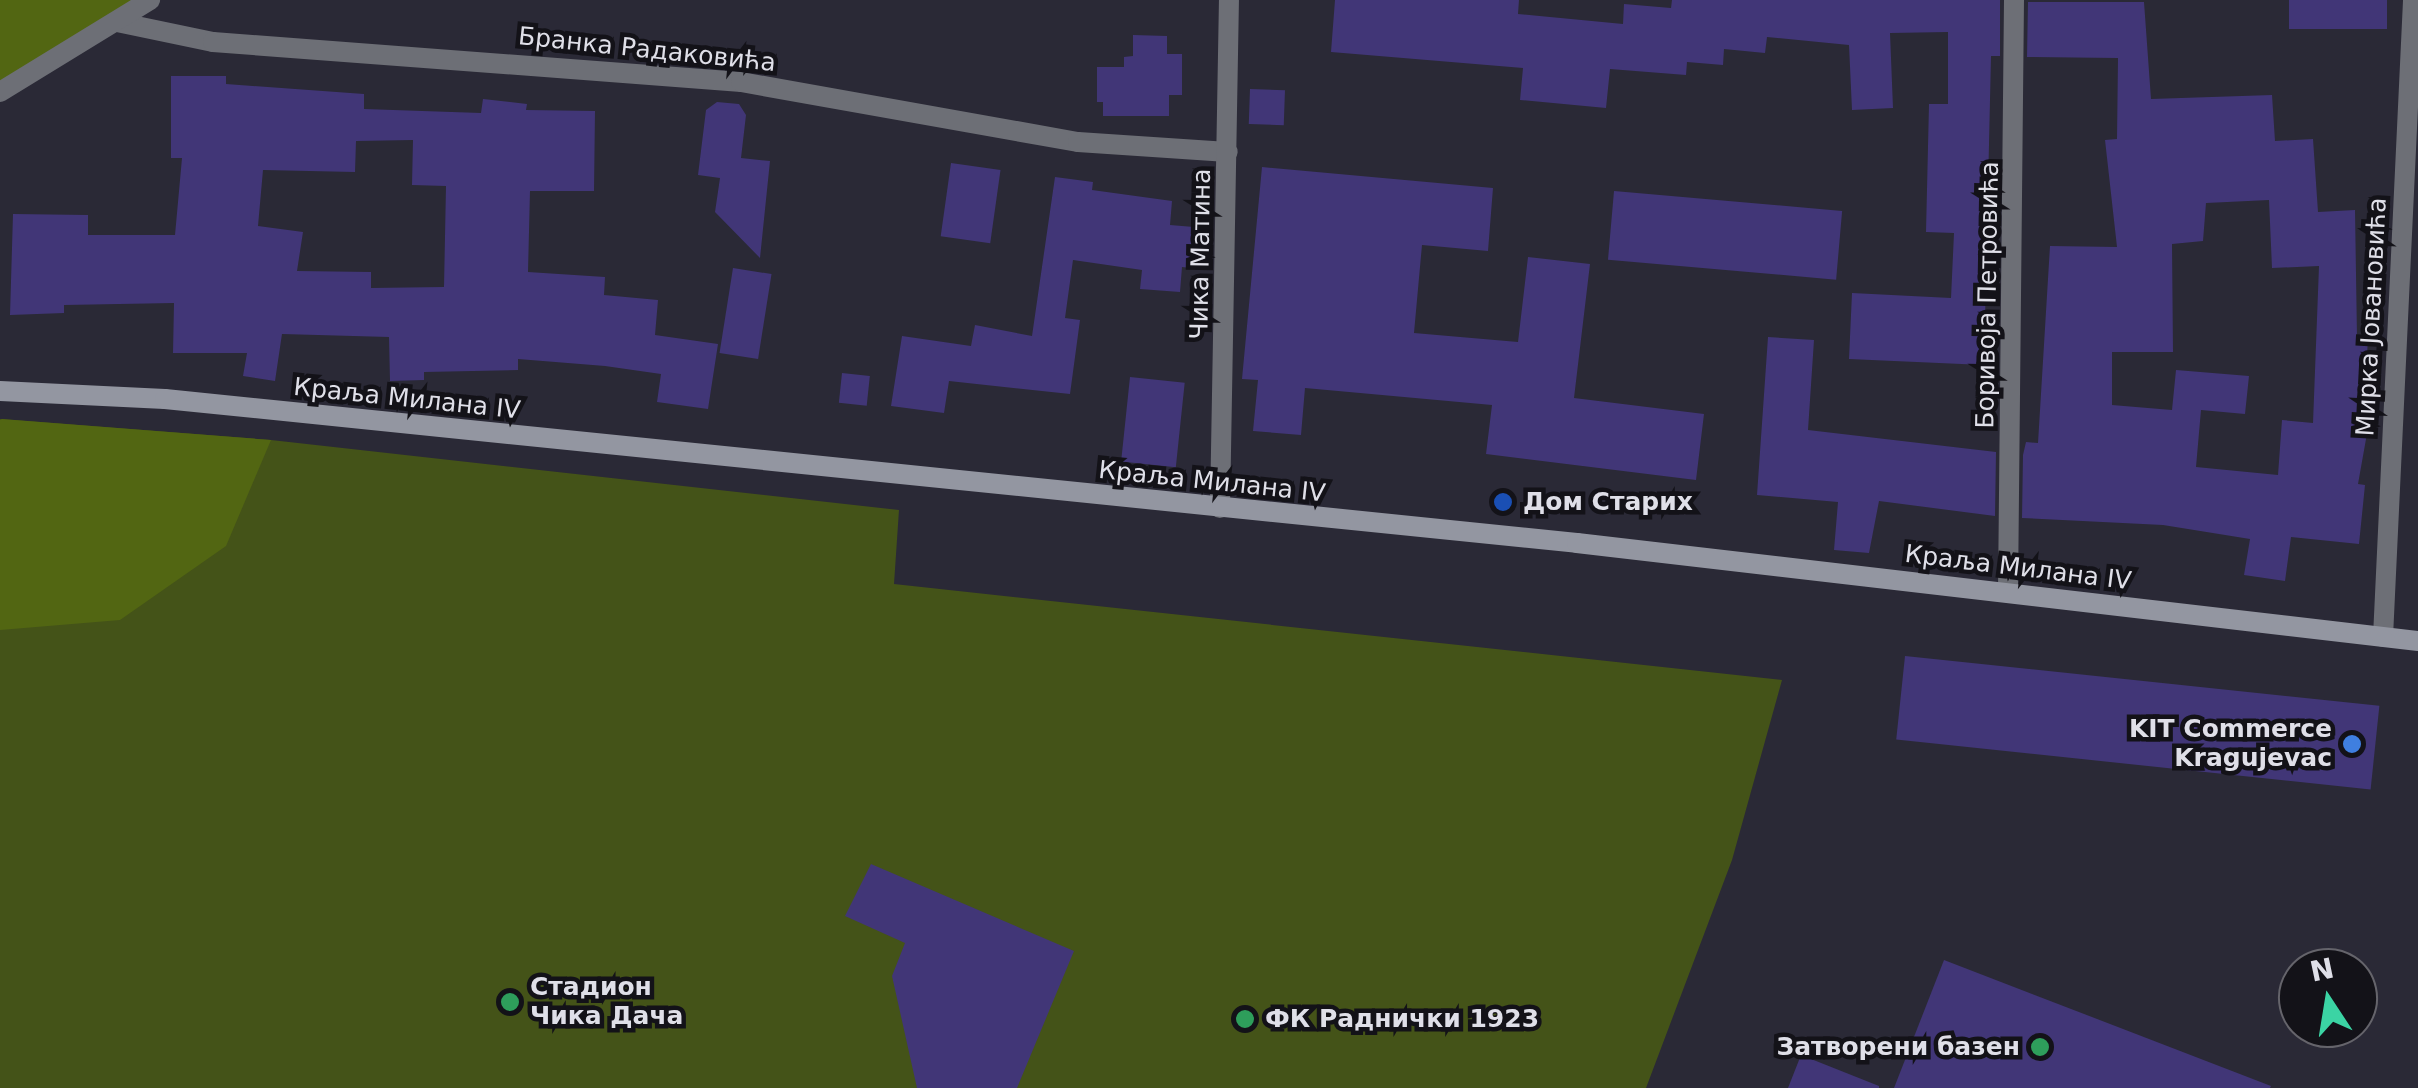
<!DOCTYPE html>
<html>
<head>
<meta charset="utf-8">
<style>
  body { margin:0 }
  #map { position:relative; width:2418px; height:1088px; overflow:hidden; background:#2a2936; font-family:"DejaVu Sans",sans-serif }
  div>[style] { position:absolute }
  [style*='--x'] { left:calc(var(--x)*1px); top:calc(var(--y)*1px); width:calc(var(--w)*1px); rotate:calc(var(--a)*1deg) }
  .green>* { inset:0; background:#445318 }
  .forest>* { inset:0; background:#526612 }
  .building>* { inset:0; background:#413677; transform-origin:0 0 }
  .minor>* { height:20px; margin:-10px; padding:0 10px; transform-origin:10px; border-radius:10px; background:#6d6f76 }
  .tertiary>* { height:20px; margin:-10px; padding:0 10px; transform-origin:10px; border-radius:10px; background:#6d6f76 }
  .secondary>* { height:20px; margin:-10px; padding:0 10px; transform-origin:10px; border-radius:10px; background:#9396a1 }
  .dots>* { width:28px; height:28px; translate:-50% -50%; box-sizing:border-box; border:5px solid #131218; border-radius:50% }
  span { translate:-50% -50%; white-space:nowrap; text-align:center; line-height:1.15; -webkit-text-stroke:9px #131218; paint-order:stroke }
  .street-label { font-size:25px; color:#dfdfe8 }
  .poi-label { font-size:25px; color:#dfdfe8; font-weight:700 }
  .left { translate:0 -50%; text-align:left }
  .right { translate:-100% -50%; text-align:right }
  .north { position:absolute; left:2278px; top:948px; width:100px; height:100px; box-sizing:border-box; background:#131218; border:2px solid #65646b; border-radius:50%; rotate:348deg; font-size:28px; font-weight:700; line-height:40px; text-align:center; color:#dfdfe8 }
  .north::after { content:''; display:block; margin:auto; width:35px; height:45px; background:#3bd4a4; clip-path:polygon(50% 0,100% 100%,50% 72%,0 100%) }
</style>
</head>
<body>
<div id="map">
  <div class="green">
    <div style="clip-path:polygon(0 419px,271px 440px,899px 510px,894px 584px,1782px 680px,1732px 860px,1646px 1088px,0 1088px)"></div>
  </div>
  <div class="forest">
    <div style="clip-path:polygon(0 0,148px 0,0 92px)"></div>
    <div style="clip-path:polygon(0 420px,2px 419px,271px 440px,226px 546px,120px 620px,0 630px)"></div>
  </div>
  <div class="building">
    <div style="clip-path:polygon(1335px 0,1519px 0,1518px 14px,1623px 24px,1624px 4px,1671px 8px,1672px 0,2000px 0,2000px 56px,1991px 56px,1984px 365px,1849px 359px,1852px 293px,1951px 298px,1954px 233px,1926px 232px,1929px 104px,1948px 104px,1948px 32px,1890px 33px,1893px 108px,1852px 110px,1849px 45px,1767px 37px,1765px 53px,1724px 49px,1723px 65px,1687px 62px,1686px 75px,1610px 69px,1606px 108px,1520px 100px,1523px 68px,1331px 52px)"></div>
    <div style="left:2289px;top:0;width:98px;height:29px"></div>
    <div style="clip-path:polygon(evenodd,2028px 2px,2144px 2px,2151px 99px,2272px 95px,2275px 141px,2313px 139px,2318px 212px,2355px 210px,2357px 337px,2368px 338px,2364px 410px,2371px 411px,2358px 484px,2365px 485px,2359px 544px,2291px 537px,2285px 581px,2244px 575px,2250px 539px,2163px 525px,2022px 518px,2023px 455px,2026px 442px,2038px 443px,2050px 246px,2117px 247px,2105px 140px,2117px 139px,2118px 58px,2027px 57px,2028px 2px,2269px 200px,2272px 268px,2319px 266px,2313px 423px,2282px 420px,2278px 475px,2196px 467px,2201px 410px,2245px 414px,2249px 376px,2176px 370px,2172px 410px,2112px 405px,2112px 352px,2173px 352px,2172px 244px,2203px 241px,2206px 203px,2269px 200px)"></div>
    <div style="clip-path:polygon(1133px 35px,1167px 36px,1167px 54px,1182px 54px,1182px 95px,1169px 95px,1169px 116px,1103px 116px,1103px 102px,1097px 102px,1097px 67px,1124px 67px,1124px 57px,1133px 56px)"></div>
    <div style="clip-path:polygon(evenodd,171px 76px,226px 76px,226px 84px,364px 94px,364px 109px,481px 113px,483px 99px,527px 104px,526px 110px,595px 111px,594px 191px,530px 191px,528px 272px,605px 277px,604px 295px,658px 300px,655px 335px,718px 344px,708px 409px,657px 402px,661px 374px,605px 366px,518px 359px,518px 370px,424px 372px,424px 380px,390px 381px,389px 337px,282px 334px,275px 381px,243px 376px,247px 353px,173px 353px,174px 303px,64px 305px,64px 313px,10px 315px,13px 214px,88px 215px,88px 235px,175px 235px,182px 158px,171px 158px,171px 76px,413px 140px,412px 185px,446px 186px,444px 287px,371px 288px,371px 272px,297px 271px,303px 232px,258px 226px,263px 170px,355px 172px,356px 141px,413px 140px)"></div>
    <div style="left:1250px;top:89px;width:35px;height:35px;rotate:2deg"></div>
    <div style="clip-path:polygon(717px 102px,739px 104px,746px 115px,741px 158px,770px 161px,760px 258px,715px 212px,720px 178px,698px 175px,706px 110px)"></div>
    <div style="left:951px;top:163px;width:50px;height:74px;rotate:8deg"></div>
    <div style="clip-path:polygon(1262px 167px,1493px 188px,1488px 251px,1422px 245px,1414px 333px,1518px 342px,1528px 257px,1590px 264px,1574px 398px,1704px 414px,1696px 480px,1486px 454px,1492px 405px,1305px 388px,1301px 435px,1253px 431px,1258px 380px,1242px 379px)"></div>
    <div style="clip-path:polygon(1055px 177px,1093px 182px,1092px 190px,1172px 201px,1170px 225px,1194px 227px,1191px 268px,1182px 267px,1180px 292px,1140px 289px,1142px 270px,1073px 260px,1065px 318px,1080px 320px,1070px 394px,949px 381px,944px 413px,891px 406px,902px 336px,971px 346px,975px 325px,1032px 336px)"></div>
    <div style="left:1614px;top:191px;width:229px;height:69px;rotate:5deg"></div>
    <div style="left:733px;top:268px;width:39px;height:86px;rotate:9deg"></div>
    <div style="clip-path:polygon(1768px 337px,1814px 340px,1808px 430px,1996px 452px,1995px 516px,1879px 501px,1869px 553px,1834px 550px,1838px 502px,1757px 495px)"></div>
    <div style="left:842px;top:373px;width:28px;height:30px;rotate:6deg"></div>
    <div style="left:1130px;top:377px;width:55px;height:85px;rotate:6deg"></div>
    <div style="left:1905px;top:656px;width:477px;height:84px;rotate:6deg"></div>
    <div style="clip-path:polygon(871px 864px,1074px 951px,1017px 1088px,917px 1088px,892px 976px,905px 943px,845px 916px)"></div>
    <div style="clip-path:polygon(1944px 960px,2271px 1086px,2270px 1088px,1894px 1088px)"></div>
    <div style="clip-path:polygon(1801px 1055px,1879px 1086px,1879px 1088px,1788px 1088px)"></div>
  </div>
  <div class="minor">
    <div style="--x:117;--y:22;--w:98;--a:11.8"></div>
    <div style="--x:213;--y:42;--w:530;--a:4.33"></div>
    <div style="--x:741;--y:82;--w:342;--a:10.1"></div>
    <div style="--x:1078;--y:142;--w:150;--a:3.8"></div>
    <div style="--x:1220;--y:508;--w:508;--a:-88.99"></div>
    <div style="--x:2008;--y:592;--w:592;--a:-89.42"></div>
    <div style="--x:2383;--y:637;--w:638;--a:-87.3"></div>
  </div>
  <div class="tertiary">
    <div style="--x:0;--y:92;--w:176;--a:-31.5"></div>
  </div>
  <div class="secondary">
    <div style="--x:0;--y:391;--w:165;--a:2.8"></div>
    <div style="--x:165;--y:399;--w:1419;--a:5.82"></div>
    <div style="--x:1577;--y:543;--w:847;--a:6.65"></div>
  </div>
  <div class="dots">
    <div style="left:1503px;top:502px;background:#1a4fb4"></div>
    <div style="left:2352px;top:744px;background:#3f7fe0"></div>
    <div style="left:510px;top:1002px;background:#2e9e5b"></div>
    <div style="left:1245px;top:1019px;background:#2e9e5b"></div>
    <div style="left:2040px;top:1047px;background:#2e9e5b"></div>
  </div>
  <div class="street-label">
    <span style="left:647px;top:50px;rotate:6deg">Бранка Радаковића</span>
    <span style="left:1201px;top:254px;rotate:-89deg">Чика Матина</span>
    <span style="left:1988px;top:295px;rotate:-89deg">Боривоја Петровића</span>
    <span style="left:2372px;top:317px;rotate:-87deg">Мирка Јовановића</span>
    <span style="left:407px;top:399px;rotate:6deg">Краља Милана IV</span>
    <span style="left:1212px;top:482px;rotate:6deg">Краља Милана IV</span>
    <span style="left:2018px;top:568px;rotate:7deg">Краља Милана IV</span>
  </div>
  <div class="poi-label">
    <span class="left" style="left:1523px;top:502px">Дом Старих</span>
    <span class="right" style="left:2332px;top:744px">KIT Commerce<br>Kragujevac</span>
    <span class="left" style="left:530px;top:1002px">Стадион<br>Чика Дача</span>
    <span class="left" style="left:1265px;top:1019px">ФК Раднички 1923</span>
    <span class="right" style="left:2020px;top:1047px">Затворени базен</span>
  </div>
  <div class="north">N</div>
</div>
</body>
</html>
